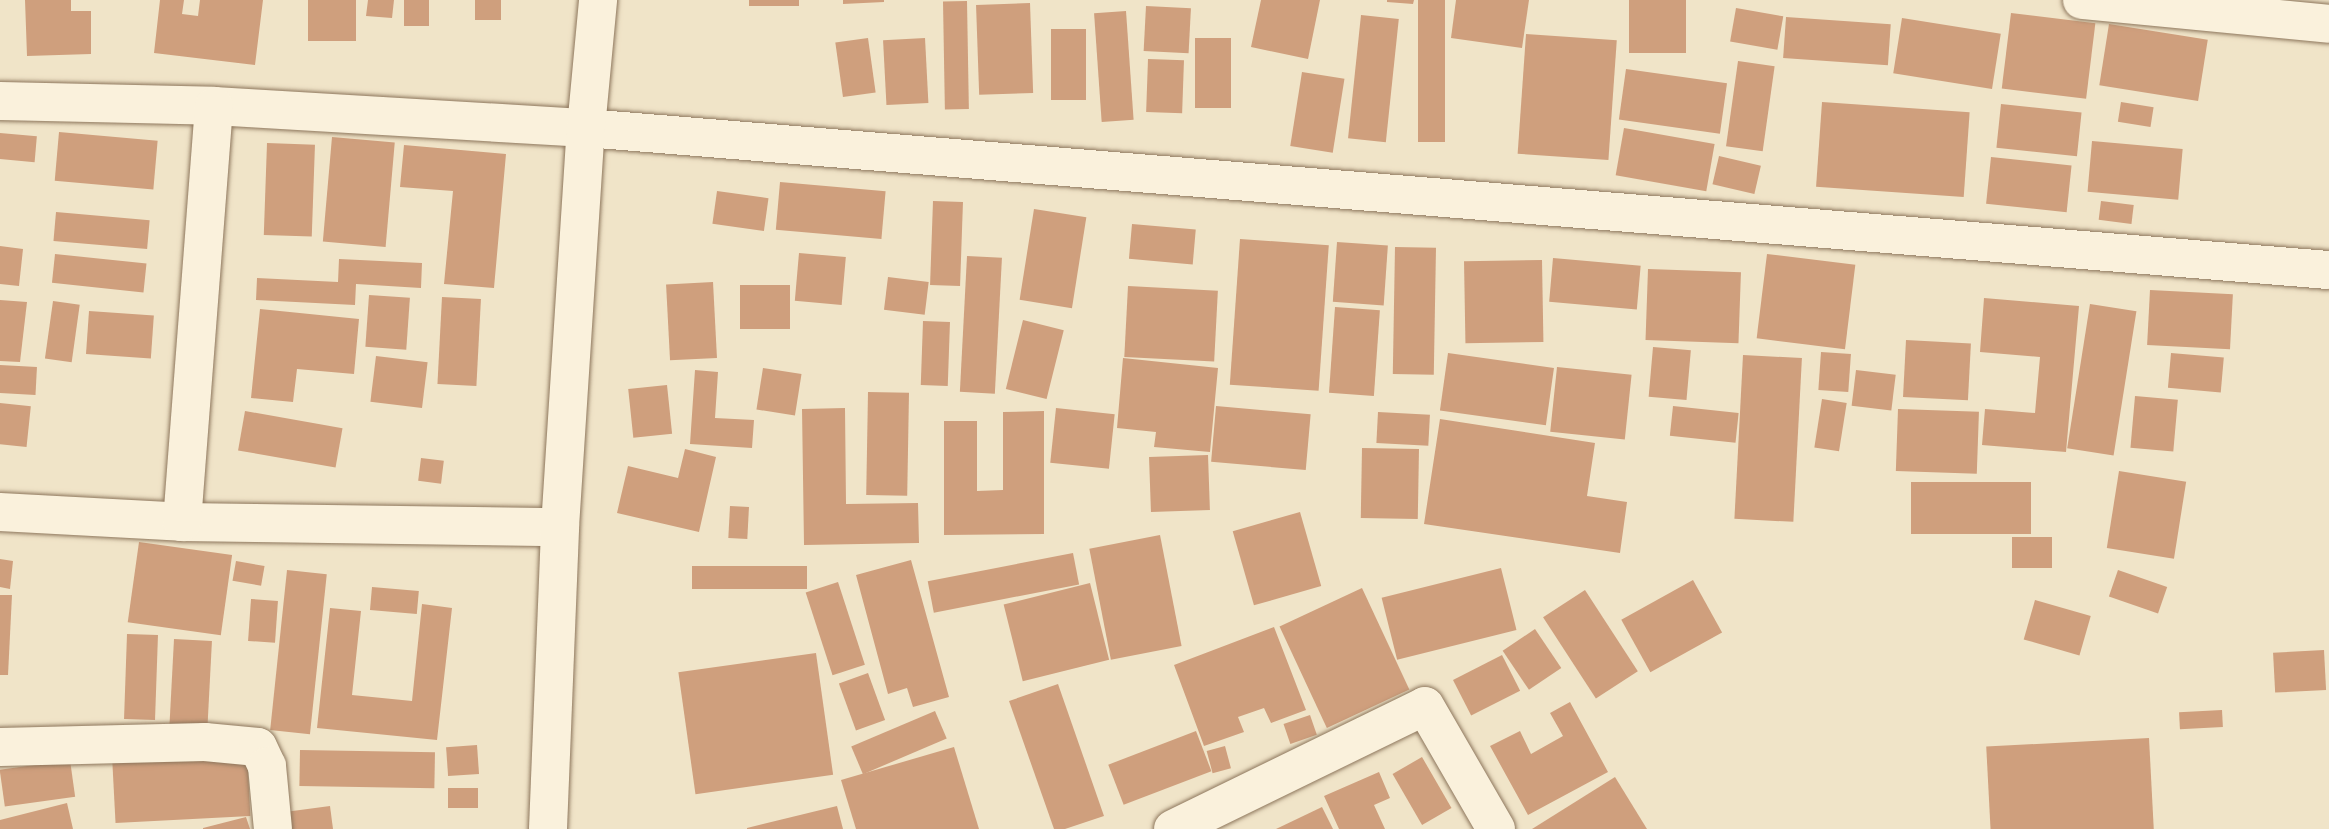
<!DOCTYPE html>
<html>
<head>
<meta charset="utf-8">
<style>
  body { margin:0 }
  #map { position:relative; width:2329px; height:829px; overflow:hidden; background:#f0e4c8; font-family:Spectral,serif }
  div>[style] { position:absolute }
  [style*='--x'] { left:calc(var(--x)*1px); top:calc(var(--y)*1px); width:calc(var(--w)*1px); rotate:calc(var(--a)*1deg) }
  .building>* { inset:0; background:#cf9f7d; transform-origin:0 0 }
  .roads { filter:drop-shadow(0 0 2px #8d765c) drop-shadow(0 0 2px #8d765c) }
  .minor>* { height:38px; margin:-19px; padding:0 19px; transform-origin:19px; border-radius:19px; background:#faf1dc }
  span { translate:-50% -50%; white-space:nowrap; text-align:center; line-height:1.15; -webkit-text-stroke:5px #f7eed8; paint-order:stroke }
</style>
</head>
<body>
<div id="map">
  <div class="building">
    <div style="clip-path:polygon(25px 0,71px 0,71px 11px,91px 11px,91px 54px,27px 56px)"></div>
    <div style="clip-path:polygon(160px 0,184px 0,182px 14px,198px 16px,200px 0,263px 0,255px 65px,154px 53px)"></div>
    <div style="left:308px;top:0;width:48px;height:41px"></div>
    <div style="clip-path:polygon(368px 0,394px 0,392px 18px,366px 16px)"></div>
    <div style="left:404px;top:0;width:25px;height:26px"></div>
    <div style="left:475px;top:0;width:26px;height:20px"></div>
    <div style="left:749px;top:0;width:50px;height:6px"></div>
    <div style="clip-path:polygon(843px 0,884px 0,884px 2px,843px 4px)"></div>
    <div style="clip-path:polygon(1261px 0,1320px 0,1308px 59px,1251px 47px)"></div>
    <div style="clip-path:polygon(1387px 0,1414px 0,1413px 4px,1387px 2px)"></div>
    <div style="left:1418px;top:0;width:27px;height:142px"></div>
    <div style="clip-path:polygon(1456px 0,1529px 0,1522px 48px,1451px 38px)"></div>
    <div style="left:1629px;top:0;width:57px;height:53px"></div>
    <div style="left:967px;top:1px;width:108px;height:24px;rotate:89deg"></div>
    <div style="left:1030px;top:3px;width:90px;height:54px;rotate:88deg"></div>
    <div style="left:1146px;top:6px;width:45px;height:45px;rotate:3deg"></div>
    <div style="left:1736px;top:8px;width:48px;height:34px;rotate:10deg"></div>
    <div style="left:1126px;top:11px;width:109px;height:32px;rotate:86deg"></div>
    <div style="left:2011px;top:13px;width:85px;height:76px;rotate:7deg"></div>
    <div style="left:1361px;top:15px;width:38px;height:124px;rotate:6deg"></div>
    <div style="left:1786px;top:17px;width:105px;height:41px;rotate:4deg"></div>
    <div style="left:1902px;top:18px;width:100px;height:56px;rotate:9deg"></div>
    <div style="left:2109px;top:24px;width:100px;height:62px;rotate:9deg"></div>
    <div style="left:1051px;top:29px;width:35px;height:71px"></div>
    <div style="left:1526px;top:34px;width:91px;height:120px;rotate:4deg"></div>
    <div style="left:868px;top:38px;width:55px;height:33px;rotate:82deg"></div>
    <div style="left:925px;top:38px;width:65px;height:42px;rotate:87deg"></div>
    <div style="left:1195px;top:38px;width:36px;height:70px"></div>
    <div style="left:1148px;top:59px;width:36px;height:53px;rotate:2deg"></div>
    <div style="left:1738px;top:61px;width:37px;height:86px;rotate:8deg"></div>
    <div style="left:1626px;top:69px;width:102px;height:51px;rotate:8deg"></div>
    <div style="left:1302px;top:72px;width:43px;height:75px;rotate:9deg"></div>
    <div style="left:1822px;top:102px;width:148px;height:85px;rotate:4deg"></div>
    <div style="left:2121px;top:102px;width:33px;height:20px;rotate:9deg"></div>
    <div style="left:2001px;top:104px;width:81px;height:44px;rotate:6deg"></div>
    <div style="left:1624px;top:128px;width:92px;height:48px;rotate:10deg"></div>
    <div style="left:59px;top:132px;width:99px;height:49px;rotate:5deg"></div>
    <div style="left:0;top:133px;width:37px;height:26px;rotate:5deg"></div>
    <div style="left:332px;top:137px;width:63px;height:105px;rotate:5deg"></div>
    <div style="left:2092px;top:141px;width:91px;height:51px;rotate:5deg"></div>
    <div style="left:267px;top:143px;width:48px;height:92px;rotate:2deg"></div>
    <div style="clip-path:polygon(404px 145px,506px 154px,494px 288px,444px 284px,453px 191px,400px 187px)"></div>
    <div style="left:1719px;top:156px;width:43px;height:29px;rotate:13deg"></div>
    <div style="left:1991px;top:157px;width:81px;height:47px;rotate:6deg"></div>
    <div style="left:780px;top:182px;width:106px;height:48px;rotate:5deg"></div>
    <div style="left:717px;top:191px;width:52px;height:33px;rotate:8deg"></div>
    <div style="left:933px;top:201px;width:30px;height:84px;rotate:2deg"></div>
    <div style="left:2101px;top:201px;width:33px;height:19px;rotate:7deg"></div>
    <div style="left:1034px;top:209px;width:53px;height:92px;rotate:9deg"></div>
    <div style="left:56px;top:212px;width:94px;height:29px;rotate:5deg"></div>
    <div style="left:1132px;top:224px;width:64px;height:35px;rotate:5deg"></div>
    <div style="left:1240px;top:239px;width:89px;height:146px;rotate:4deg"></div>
    <div style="left:1337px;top:242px;width:51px;height:60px;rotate:4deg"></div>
    <div style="clip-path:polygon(0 246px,23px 249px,19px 286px,0 284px)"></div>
    <div style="left:1395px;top:247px;width:41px;height:127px;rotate:1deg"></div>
    <div style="left:799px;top:253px;width:47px;height:48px;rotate:5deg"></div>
    <div style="left:55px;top:254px;width:92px;height:29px;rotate:6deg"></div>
    <div style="left:1767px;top:254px;width:89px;height:85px;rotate:7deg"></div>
    <div style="left:967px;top:256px;width:35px;height:136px;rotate:3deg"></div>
    <div style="left:1553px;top:258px;width:88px;height:44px;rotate:5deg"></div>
    <div style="clip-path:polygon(339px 259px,422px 263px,421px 288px,356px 284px,355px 305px,256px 300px,257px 278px,338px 282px)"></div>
    <div style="left:1542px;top:260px;width:82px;height:78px;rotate:89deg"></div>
    <div style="left:1648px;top:269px;width:93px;height:71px;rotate:2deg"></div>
    <div style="left:888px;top:277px;width:41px;height:33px;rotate:7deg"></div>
    <div style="left:713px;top:282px;width:76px;height:47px;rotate:87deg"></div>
    <div style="left:790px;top:285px;width:44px;height:50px;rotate:90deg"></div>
    <div style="left:1128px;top:286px;width:90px;height:71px;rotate:3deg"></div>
    <div style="left:2150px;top:290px;width:83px;height:55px;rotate:3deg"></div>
    <div style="left:369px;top:295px;width:41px;height:52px;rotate:4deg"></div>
    <div style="left:442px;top:297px;width:39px;height:87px;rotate:3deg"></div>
    <div style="clip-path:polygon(1984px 298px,2079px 306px,2066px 452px,1982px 445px,1985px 409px,2035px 413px,2040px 357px,1980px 352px)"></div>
    <div style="clip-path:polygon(0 300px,27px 302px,20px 362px,0 361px)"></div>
    <div style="left:53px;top:301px;width:27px;height:58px;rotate:8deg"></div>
    <div style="left:2090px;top:304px;width:47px;height:146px;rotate:9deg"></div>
    <div style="left:1335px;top:307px;width:45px;height:86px;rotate:4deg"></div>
    <div style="clip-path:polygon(260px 309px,359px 319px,354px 374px,297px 369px,293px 402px,251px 398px)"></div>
    <div style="left:89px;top:311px;width:65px;height:43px;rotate:4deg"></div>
    <div style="left:1023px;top:320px;width:42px;height:71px;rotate:14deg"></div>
    <div style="left:923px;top:321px;width:27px;height:64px;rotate:2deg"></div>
    <div style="left:1906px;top:340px;width:65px;height:57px;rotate:3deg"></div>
    <div style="left:1653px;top:347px;width:38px;height:50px;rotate:5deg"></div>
    <div style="left:1821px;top:352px;width:30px;height:38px;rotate:4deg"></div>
    <div style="left:1448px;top:353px;width:107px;height:58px;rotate:8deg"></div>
    <div style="left:2171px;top:353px;width:53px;height:35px;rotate:5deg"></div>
    <div style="left:1743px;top:355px;width:59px;height:164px;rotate:3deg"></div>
    <div style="left:376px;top:356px;width:52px;height:46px;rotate:7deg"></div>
    <div style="clip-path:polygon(1123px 358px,1218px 368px,1210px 452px,1154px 447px,1156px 432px,1117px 428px)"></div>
    <div style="left:0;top:365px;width:37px;height:28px;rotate:3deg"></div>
    <div style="left:1557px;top:367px;width:75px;height:65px;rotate:6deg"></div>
    <div style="left:763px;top:368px;width:39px;height:42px;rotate:9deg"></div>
    <div style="clip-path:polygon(695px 370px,718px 372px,715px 418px,754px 420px,752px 448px,690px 444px)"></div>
    <div style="left:1856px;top:370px;width:40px;height:36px;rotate:7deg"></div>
    <div style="left:667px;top:385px;width:49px;height:39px;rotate:84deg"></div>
    <div style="left:868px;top:392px;width:41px;height:103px;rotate:1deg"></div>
    <div style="left:2135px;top:396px;width:43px;height:52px;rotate:5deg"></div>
    <div style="left:1822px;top:399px;width:25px;height:49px;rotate:9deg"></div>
    <div style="left:0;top:403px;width:31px;height:41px;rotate:6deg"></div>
    <div style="left:1216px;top:406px;width:95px;height:56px;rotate:5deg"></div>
    <div style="left:1673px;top:406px;width:66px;height:30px;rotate:6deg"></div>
    <div style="clip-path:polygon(845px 408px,846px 504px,918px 503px,919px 543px,804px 545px,802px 409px)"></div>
    <div style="left:1056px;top:408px;width:59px;height:55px;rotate:6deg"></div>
    <div style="left:1898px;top:409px;width:81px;height:62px;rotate:2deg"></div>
    <div style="left:245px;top:411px;width:99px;height:40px;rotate:10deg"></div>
    <div style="clip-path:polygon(1044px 411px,1044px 534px,944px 535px,944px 421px,977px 421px,977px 491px,1003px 490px,1003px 412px)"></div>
    <div style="left:1378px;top:412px;width:52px;height:31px;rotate:3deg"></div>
    <div style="clip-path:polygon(1440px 419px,1595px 443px,1587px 496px,1627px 502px,1620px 553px,1424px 524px)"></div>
    <div style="left:1362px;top:448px;width:57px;height:70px;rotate:1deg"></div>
    <div style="clip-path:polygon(685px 449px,716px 457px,699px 532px,617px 513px,628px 466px,678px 478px)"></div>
    <div style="left:1208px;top:455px;width:55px;height:59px;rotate:88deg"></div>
    <div style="left:421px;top:458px;width:23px;height:23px;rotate:7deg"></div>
    <div style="left:2119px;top:471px;width:68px;height:78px;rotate:9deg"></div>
    <div style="left:1911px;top:482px;width:120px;height:52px"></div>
    <div style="left:730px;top:506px;width:19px;height:32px;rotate:3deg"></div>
    <div style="left:1300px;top:512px;width:77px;height:70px;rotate:74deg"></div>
    <div style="left:1160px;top:535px;width:113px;height:72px;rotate:79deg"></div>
    <div style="left:2012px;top:537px;width:40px;height:31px"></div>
    <div style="left:139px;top:542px;width:94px;height:81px;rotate:8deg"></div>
    <div style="left:1073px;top:553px;width:32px;height:148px;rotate:79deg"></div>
    <div style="clip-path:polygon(0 559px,13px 561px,10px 589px,0 587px)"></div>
    <div style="clip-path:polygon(911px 560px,949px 697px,913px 707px,907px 688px,888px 694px,856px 575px)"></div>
    <div style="left:236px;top:561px;width:29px;height:20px;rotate:10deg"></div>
    <div style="left:692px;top:566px;width:115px;height:23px"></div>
    <div style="left:1501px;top:568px;width:64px;height:123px;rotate:76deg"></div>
    <div style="left:287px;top:570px;width:40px;height:161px;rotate:6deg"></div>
    <div style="left:2118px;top:570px;width:52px;height:28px;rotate:19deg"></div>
    <div style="left:1693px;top:580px;width:60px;height:82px;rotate:61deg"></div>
    <div style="left:838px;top:582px;width:87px;height:34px;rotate:72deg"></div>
    <div style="left:1090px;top:583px;width:79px;height:89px;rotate:76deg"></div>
    <div style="left:372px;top:587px;width:47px;height:23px;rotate:5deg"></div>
    <div style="left:1362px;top:588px;width:112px;height:91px;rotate:65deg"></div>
    <div style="left:1585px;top:590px;width:97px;height:50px;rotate:57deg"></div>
    <div style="clip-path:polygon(0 595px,12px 595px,8px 675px,0 675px)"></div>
    <div style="left:251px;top:599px;width:27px;height:42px;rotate:4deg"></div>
    <div style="left:2035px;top:600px;width:58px;height:41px;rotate:16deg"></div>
    <div style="clip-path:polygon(422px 604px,452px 608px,437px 740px,317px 728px,330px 608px,361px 611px,352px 695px,412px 701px)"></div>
    <div style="clip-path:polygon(1274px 627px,1306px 710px,1271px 723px,1264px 708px,1238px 717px,1244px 732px,1204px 746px,1174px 665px)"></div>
    <div style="left:1535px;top:629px;width:47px;height:39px;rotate:56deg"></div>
    <div style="left:127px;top:634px;width:31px;height:85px;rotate:2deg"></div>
    <div style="left:174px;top:639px;width:38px;height:92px;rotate:3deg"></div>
    <div style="left:2324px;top:650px;width:40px;height:51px;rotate:87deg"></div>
    <div style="left:816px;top:653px;width:123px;height:139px;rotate:82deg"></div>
    <div style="left:1502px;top:655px;width:40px;height:55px;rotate:63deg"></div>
    <div style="left:868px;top:673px;width:50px;height:31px;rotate:70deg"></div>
    <div style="clip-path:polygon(1058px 684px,1104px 816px,1065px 829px,1054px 829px,1009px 701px)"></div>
    <div style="clip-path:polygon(1570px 702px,1608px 772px,1528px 815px,1490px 746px,1520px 731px,1531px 754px,1563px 736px,1550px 713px)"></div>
    <div style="left:2222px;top:710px;width:17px;height:43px;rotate:87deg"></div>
    <div style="left:935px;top:711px;width:30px;height:91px;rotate:67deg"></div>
    <div style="left:1310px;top:715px;width:21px;height:28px;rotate:71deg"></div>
    <div style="left:1196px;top:731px;width:43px;height:94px;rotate:69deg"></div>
    <div style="left:2149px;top:738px;width:91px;height:163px;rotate:87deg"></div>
    <div style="left:477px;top:745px;width:29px;height:31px;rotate:86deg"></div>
    <div style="left:1225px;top:746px;width:23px;height:19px;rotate:75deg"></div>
    <div style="clip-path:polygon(954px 747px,979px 829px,856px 829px,841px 780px)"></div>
    <div style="left:300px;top:750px;width:135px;height:36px;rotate:1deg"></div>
    <div style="left:247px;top:752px;width:64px;height:135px;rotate:87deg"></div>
    <div style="left:1422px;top:757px;width:59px;height:34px;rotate:60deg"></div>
    <div style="left:70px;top:760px;width:37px;height:71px;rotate:82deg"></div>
    <div style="clip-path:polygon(1379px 772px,1390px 798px,1374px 805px,1385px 829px,1339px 829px,1324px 796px)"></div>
    <div style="clip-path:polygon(1615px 777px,1647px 829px,1532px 829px)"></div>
    <div style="left:448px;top:788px;width:30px;height:20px"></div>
    <div style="clip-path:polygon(67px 803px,73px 829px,0 829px,0 820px)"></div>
    <div style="clip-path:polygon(330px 806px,333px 829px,288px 829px,285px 812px)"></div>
    <div style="clip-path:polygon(837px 806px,843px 829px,747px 829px,747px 828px)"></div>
    <div style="clip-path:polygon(1322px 807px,1333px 829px,1276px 829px)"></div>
    <div style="clip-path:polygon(246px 817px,250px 829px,203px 829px,203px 828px)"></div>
  </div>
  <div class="roads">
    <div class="minor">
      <div style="--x:2082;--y:0;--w:248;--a:5.5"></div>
      <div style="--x:0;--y:101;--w:214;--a:1.3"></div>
      <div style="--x:214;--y:106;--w:373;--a:3.4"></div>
      <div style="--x:586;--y:128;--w:1749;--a:4.66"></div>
      <div style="--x:0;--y:512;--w:182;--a:3.1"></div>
      <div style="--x:182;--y:522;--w:378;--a:0.8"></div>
      <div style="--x:182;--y:522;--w:417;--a:-85.6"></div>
      <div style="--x:0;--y:747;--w:205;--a:-1.4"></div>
      <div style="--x:205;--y:742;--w:53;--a:5.4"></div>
      <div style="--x:258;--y:747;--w:21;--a:65"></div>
      <div style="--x:267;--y:766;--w:63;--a:84.6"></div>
      <div style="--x:548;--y:829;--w:302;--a:-87.7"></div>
      <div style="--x:560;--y:527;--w:400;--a:-86.3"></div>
      <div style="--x:586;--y:128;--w:129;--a:-84.6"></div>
      <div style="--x:1173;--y:829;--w:280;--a:-26"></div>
      <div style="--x:1425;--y:706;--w:142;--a:60"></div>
    </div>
  </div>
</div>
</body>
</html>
